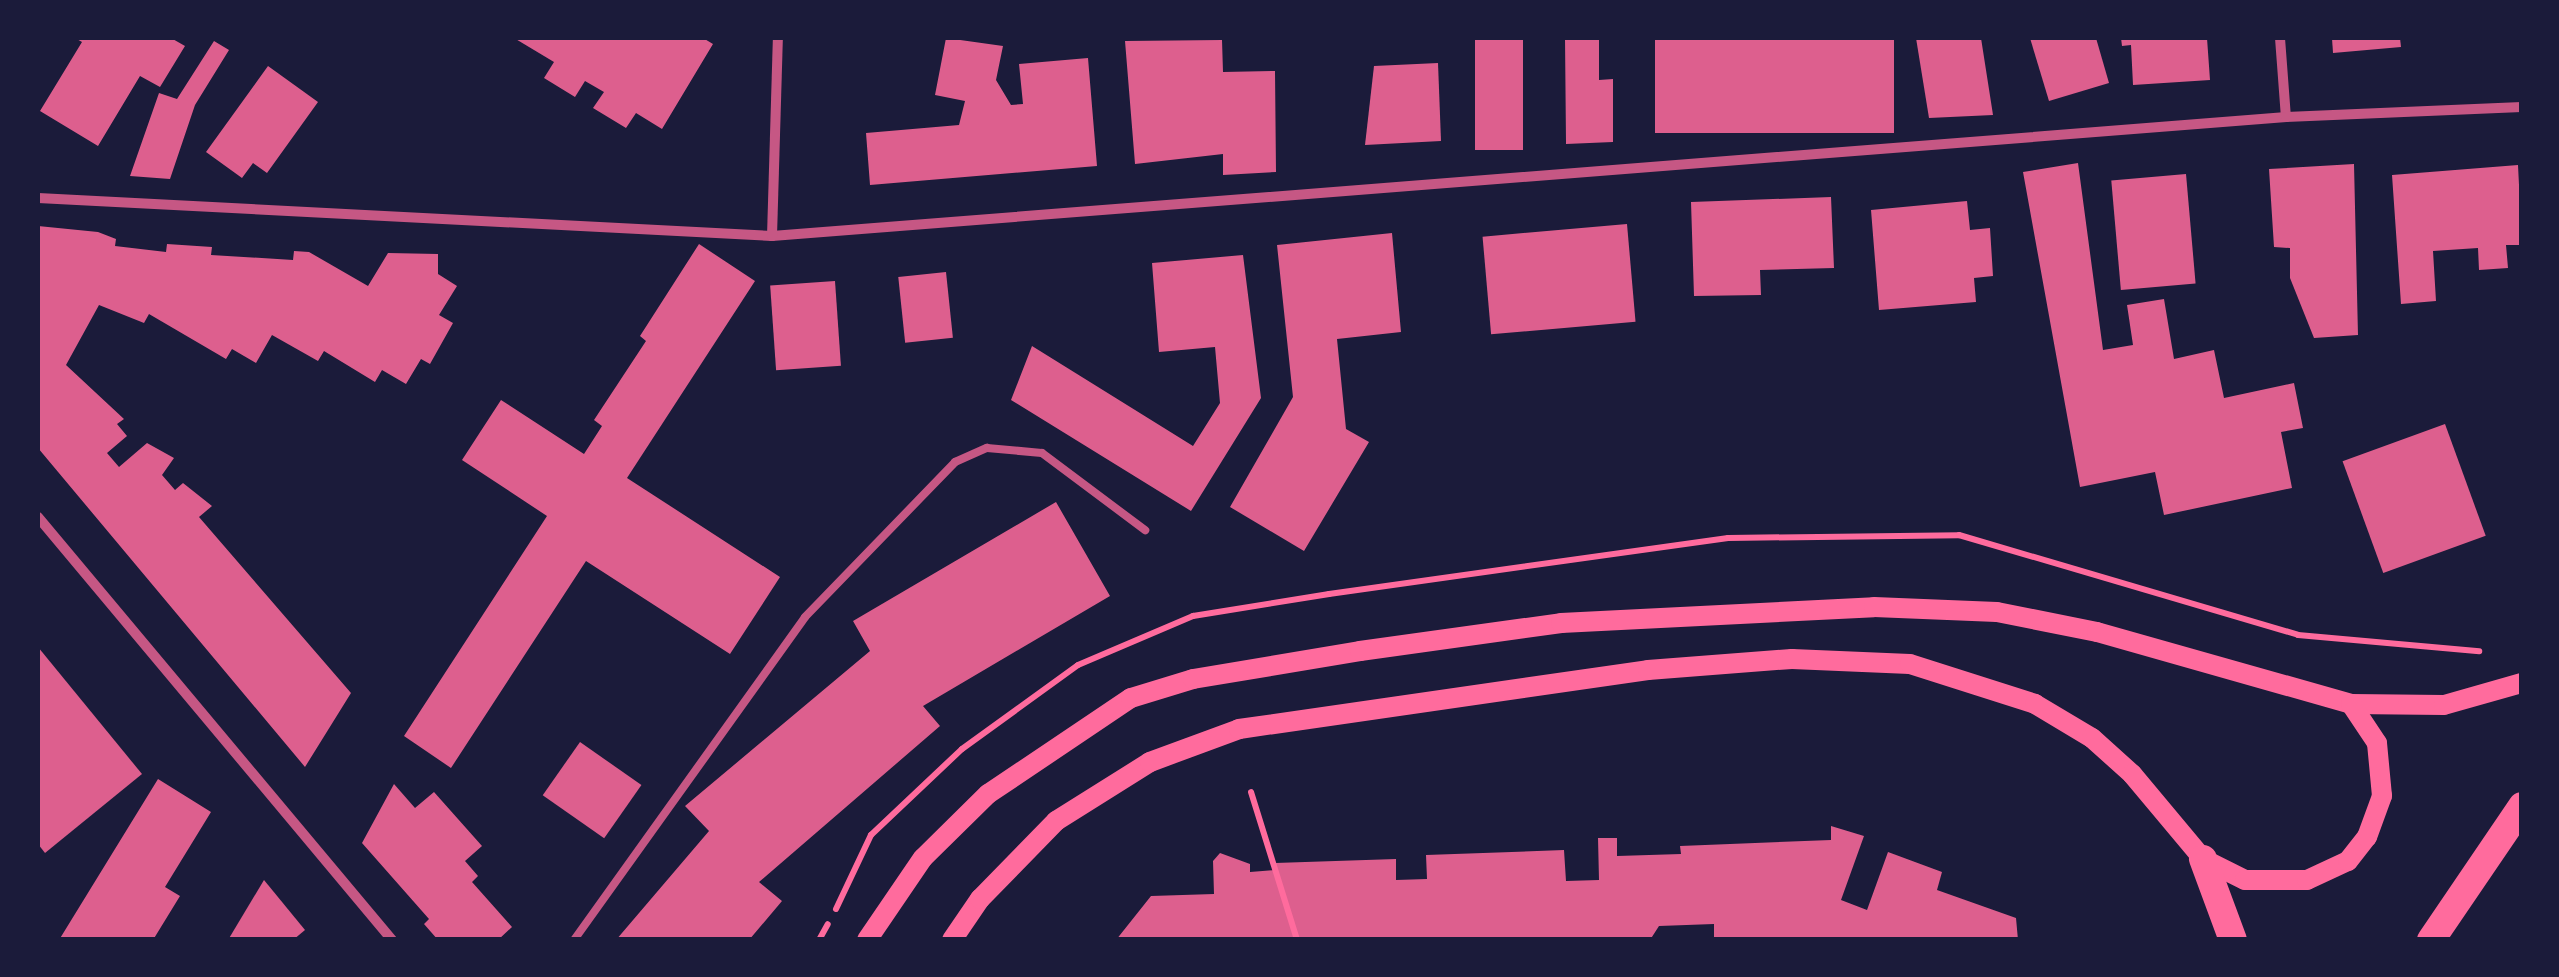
<!DOCTYPE html>
<html>
<head>
<meta charset="utf-8">
<style>
  body { margin:0 }
  #map { position:relative; width:2559px; height:977px; overflow:hidden; background:#1b1b3a; font-family:Ubuntu,sans-serif }
  div>[style] { position:absolute }
  [style*='--x'] { left:calc(var(--x)*1px); top:calc(var(--y)*1px); width:calc(var(--w)*1px); rotate:calc(var(--a)*1deg) }
  .building>* { inset:0; background:#dd5f8e; transform-origin:0 0 }
  .path>* { height:6px; margin:-3px; padding:0 3px; transform-origin:3px; border-radius:3px; background:#ff6b9d }
  .service>* { height:8px; margin:-4px; padding:0 4px; transform-origin:4px; border-radius:4px; background:#c65784 }
  .minor>* { height:10px; margin:-5px; padding:0 5px; transform-origin:5px; border-radius:5px; background:#c65784 }
  .secondary>* { height:20px; margin:-10px; padding:0 10px; transform-origin:10px; border-radius:10px; background:#ff6b9d }
  .trunk>* { height:28px; margin:-14px; padding:0 14px; transform-origin:14px; border-radius:14px; background:#ff6b9d }
  span { translate:-50% -50%; white-space:nowrap; text-align:center; line-height:1.15; -webkit-text-stroke:9px #1b1b3a; paint-order:stroke }
  .frame { position:absolute; inset:0; border:40px solid #1b1b3a; pointer-events:none }
</style>
</head>
<body>
<div id="map">
  <div class="building">
    <div style="clip-path:polygon(75px 38px,171px 38px,185px 46px,160px 87px,140px 76px,98px 146px,40px 111px,82px 42px)"></div>
    <div style="clip-path:polygon(514px 38px,703px 38px,713px 44px,662px 129px,636px 113px,626px 128px,593px 108px,604px 92px,585px 81px,575px 97px,544px 78px,554px 62px)"></div>
    <div style="clip-path:polygon(946px 38px,1003px 46px,996px 80px,1011px 105px,1023px 104px,1019px 64px,1088px 58px,1097px 166px,870px 185px,866px 133px,959px 125px,965px 101px,935px 95px)"></div>
    <div style="left:1475px;top:38px;width:48px;height:112px"></div>
    <div style="clip-path:polygon(1565px 38px,1599px 38px,1599px 80px,1613px 79px,1613px 142px,1566px 144px)"></div>
    <div style="left:1655px;top:38px;width:239px;height:95px"></div>
    <div style="clip-path:polygon(1916px 38px,1981px 38px,1993px 115px,1929px 118px)"></div>
    <div style="clip-path:polygon(2030px 38px,2096px 38px,2109px 83px,2049px 101px)"></div>
    <div style="clip-path:polygon(2121px 38px,2207px 38px,2210px 80px,2133px 85px,2131px 45px,2122px 46px)"></div>
    <div style="clip-path:polygon(2332px 38px,2400px 38px,2401px 47px,2333px 53px)"></div>
    <div style="clip-path:polygon(1222px 40px,1223px 72px,1275px 71px,1276px 172px,1223px 175px,1223px 154px,1135px 164px,1125px 41px)"></div>
    <div style="clip-path:polygon(214px 41px,229px 50px,195px 105px,170px 179px,130px 176px,159px 93px,177px 99px)"></div>
    <div style="clip-path:polygon(1438px 63px,1441px 141px,1365px 145px,1374px 66px)"></div>
    <div style="clip-path:polygon(268px 66px,318px 102px,267px 173px,253px 163px,242px 178px,206px 152px)"></div>
    <div style="clip-path:polygon(2078px 163px,2103px 350px,2133px 345px,2127px 305px,2164px 299px,2174px 359px,2214px 350px,2224px 398px,2294px 383px,2303px 428px,2281px 432px,2292px 488px,2164px 515px,2155px 472px,2080px 487px,2023px 172px)"></div>
    <div style="clip-path:polygon(2354px 164px,2358px 335px,2314px 338px,2290px 278px,2290px 248px,2274px 247px,2269px 169px)"></div>
    <div style="clip-path:polygon(2518px 165px,2522px 245px,2506px 245px,2508px 268px,2479px 270px,2478px 248px,2433px 251px,2436px 301px,2401px 304px,2392px 175px)"></div>
    <div style="left:2186px;top:174px;width:110px;height:75px;rotate:85deg"></div>
    <div style="clip-path:polygon(1831px 197px,1834px 268px,1760px 270px,1761px 295px,1694px 296px,1691px 202px)"></div>
    <div style="clip-path:polygon(1967px 201px,1970px 230px,1990px 228px,1993px 276px,1974px 278px,1976px 302px,1879px 310px,1871px 210px)"></div>
    <div style="left:1627px;top:224px;width:98px;height:145px;rotate:85deg"></div>
    <div style="clip-path:polygon(38px 226px,98px 232px,116px 239px,115px 246px,166px 252px,167px 244px,212px 247px,211px 255px,293px 260px,294px 251px,309px 252px,368px 286px,388px 253px,438px 254px,438px 274px,457px 286px,439px 315px,453px 323px,430px 364px,421px 359px,406px 384px,382px 370px,375px 382px,324px 351px,318px 361px,272px 335px,256px 363px,232px 349px,226px 359px,149px 314px,144px 323px,99px 305px,66px 365px,124px 419px,117px 424px,127px 436px,107px 453px,119px 467px,147px 443px,174px 458px,162px 475px,175px 490px,183px 483px,212px 506px,199px 517px,351px 693px,305px 767px,38px 448px)"></div>
    <div style="clip-path:polygon(1392px 233px,1401px 332px,1337px 339px,1346px 429px,1369px 442px,1304px 551px,1230px 507px,1293px 397px,1277px 245px)"></div>
    <div style="clip-path:polygon(699px 244px,755px 281px,627px 478px,780px 577px,730px 654px,586px 561px,451px 768px,404px 736px,547px 516px,462px 460px,501px 400px,584px 454px,602px 426px,594px 420px,646px 341px,640px 336px)"></div>
    <div style="clip-path:polygon(1243px 255px,1261px 398px,1191px 511px,1011px 400px,1032px 346px,1193px 446px,1220px 403px,1215px 347px,1159px 352px,1152px 263px)"></div>
    <div style="left:946px;top:272px;width:66px;height:48px;rotate:84deg"></div>
    <div style="left:835px;top:281px;width:85px;height:65px;rotate:86deg"></div>
    <div style="left:2445px;top:424px;width:119px;height:109px;rotate:70deg"></div>
    <div style="clip-path:polygon(1056px 502px,1110px 596px,923px 706px,940px 726px,759px 882px,782px 901px,749px 940px,616px 940px,709px 831px,685px 806px,870px 651px,853px 621px)"></div>
    <div style="clip-path:polygon(38px 647px,142px 774px,45px 853px,38px 844px)"></div>
    <div style="left:580px;top:742px;width:75px;height:65px;rotate:35deg"></div>
    <div style="clip-path:polygon(158px 779px,211px 812px,165px 887px,180px 896px,153px 940px,59px 940px)"></div>
    <div style="clip-path:polygon(394px 784px,415px 808px,434px 792px,482px 846px,465px 861px,478px 876px,472px 882px,512px 927px,498px 940px,438px 940px,424px 924px,429px 919px,362px 843px)"></div>
    <div style="clip-path:polygon(1831px 826px,1864px 836px,1841px 900px,1867px 910px,1888px 852px,1942px 872px,1937px 890px,2016px 918px,2018px 940px,1714px 940px,1714px 924px,1659px 926px,1650px 940px,1116px 940px,1151px 896px,1214px 894px,1213px 861px,1220px 853px,1250px 864px,1250px 872px,1275px 870px,1275px 863px,1396px 859px,1396px 880px,1427px 879px,1426px 855px,1564px 850px,1566px 881px,1599px 880px,1598px 838px,1617px 838px,1617px 856px,1681px 854px,1680px 846px,1831px 840px)"></div>
    <div style="clip-path:polygon(264px 880px,305px 930px,293px 940px,228px 940px)"></div>
  </div>
  <div class="path">
    <div style="--x:1251;--y:792;--w:155;--a:72.7"></div>
    <div style="--x:836;--y:909;--w:82;--a:-64.7"></div>
    <div style="--x:871;--y:835;--w:125;--a:-43.4"></div>
    <div style="--x:962;--y:749;--w:143;--a:-35.9"></div>
    <div style="--x:1078;--y:665;--w:125;--a:-23.1"></div>
    <div style="--x:1193;--y:616;--w:138;--a:-9.2"></div>
    <div style="--x:1329;--y:594;--w:403;--a:-8"></div>
    <div style="--x:1728;--y:538;--w:231;--a:-0.7"></div>
    <div style="--x:1959;--y:535;--w:353;--a:16.4"></div>
    <div style="--x:2298;--y:635;--w:182;--a:5.1"></div>
    <div style="--x:819;--y:940;--w:18;--a:-61"></div>
  </div>
  <div class="service">
    <div style="--x:574;--y:940;--w:397;--a:-54.4"></div>
    <div style="--x:805;--y:617;--w:216;--a:-45.9"></div>
    <div style="--x:955;--y:462;--w:35;--a:-24"></div>
    <div style="--x:987;--y:448;--w:55;--a:5.2"></div>
    <div style="--x:1042;--y:453;--w:129;--a:36.8"></div>
  </div>
  <div class="minor">
    <div style="--x:2280;--y:38;--w:79;--a:85.7"></div>
    <div style="--x:38;--y:198;--w:735;--a:2.96"></div>
    <div style="--x:772;--y:236;--w:1519;--a:-4.49"></div>
    <div style="--x:2286;--y:117;--w:236;--a:-2.4"></div>
    <div style="--x:772;--y:236;--w:198;--a:-88.3"></div>
    <div style="--x:38;--y:517;--w:552;--a:50.07"></div>
  </div>
  <div class="secondary">
    <div style="--x:867;--y:940;--w:99;--a:-55.7"></div>
    <div style="--x:923;--y:858;--w:91;--a:-44.6"></div>
    <div style="--x:988;--y:794;--w:172;--a:-33.9"></div>
    <div style="--x:1131;--y:698;--w:65;--a:-17"></div>
    <div style="--x:1193;--y:679;--w:169;--a:-9.5"></div>
    <div style="--x:1360;--y:651;--w:203;--a:-7.9"></div>
    <div style="--x:1561;--y:623;--w:313;--a:-2.9"></div>
    <div style="--x:1874;--y:607;--w:123;--a:2.3"></div>
    <div style="--x:1997;--y:612;--w:102;--a:11.3"></div>
    <div style="--x:2097;--y:632;--w:264;--a:15.8"></div>
    <div style="--x:2351;--y:704;--w:93;--a:0.6"></div>
    <div style="--x:2444;--y:705;--w:81;--a:-15.8"></div>
    <div style="--x:952;--y:940;--w:50;--a:-55.7"></div>
    <div style="--x:980;--y:899;--w:109;--a:-45.7"></div>
    <div style="--x:1056;--y:821;--w:111;--a:-32.1"></div>
    <div style="--x:1150;--y:762;--w:95;--a:-20.3"></div>
    <div style="--x:1239;--y:729;--w:413;--a:-8.2"></div>
    <div style="--x:1648;--y:670;--w:144;--a:-4.4"></div>
    <div style="--x:1792;--y:659;--w:118;--a:2.4"></div>
    <div style="--x:1910;--y:664;--w:131;--a:17.7"></div>
    <div style="--x:2035;--y:704;--w:66;--a:30.8"></div>
    <div style="--x:2092;--y:738;--w:54;--a:42"></div>
    <div style="--x:2132;--y:774;--w:111;--a:50.1"></div>
    <div style="--x:2203;--y:859;--w:47;--a:26.6"></div>
    <div style="--x:2245;--y:880;--w:62;--a:0"></div>
    <div style="--x:2307;--y:880;--w:45;--a:-24.9"></div>
    <div style="--x:2348;--y:861;--w:31;--a:-52"></div>
    <div style="--x:2367;--y:837;--w:44;--a:-69.9"></div>
    <div style="--x:2382;--y:796;--w:53;--a:-95.4"></div>
    <div style="--x:2377;--y:743;--w:47;--a:-123.7"></div>
  </div>
  <div class="trunk">
    <div style="--x:2203;--y:859;--w:86;--a:69.7"></div>
    <div style="--x:2431;--y:940;--w:162;--a:-55.8"></div>
  </div>
  <div class="frame"></div>
</div>
</body>
</html>
